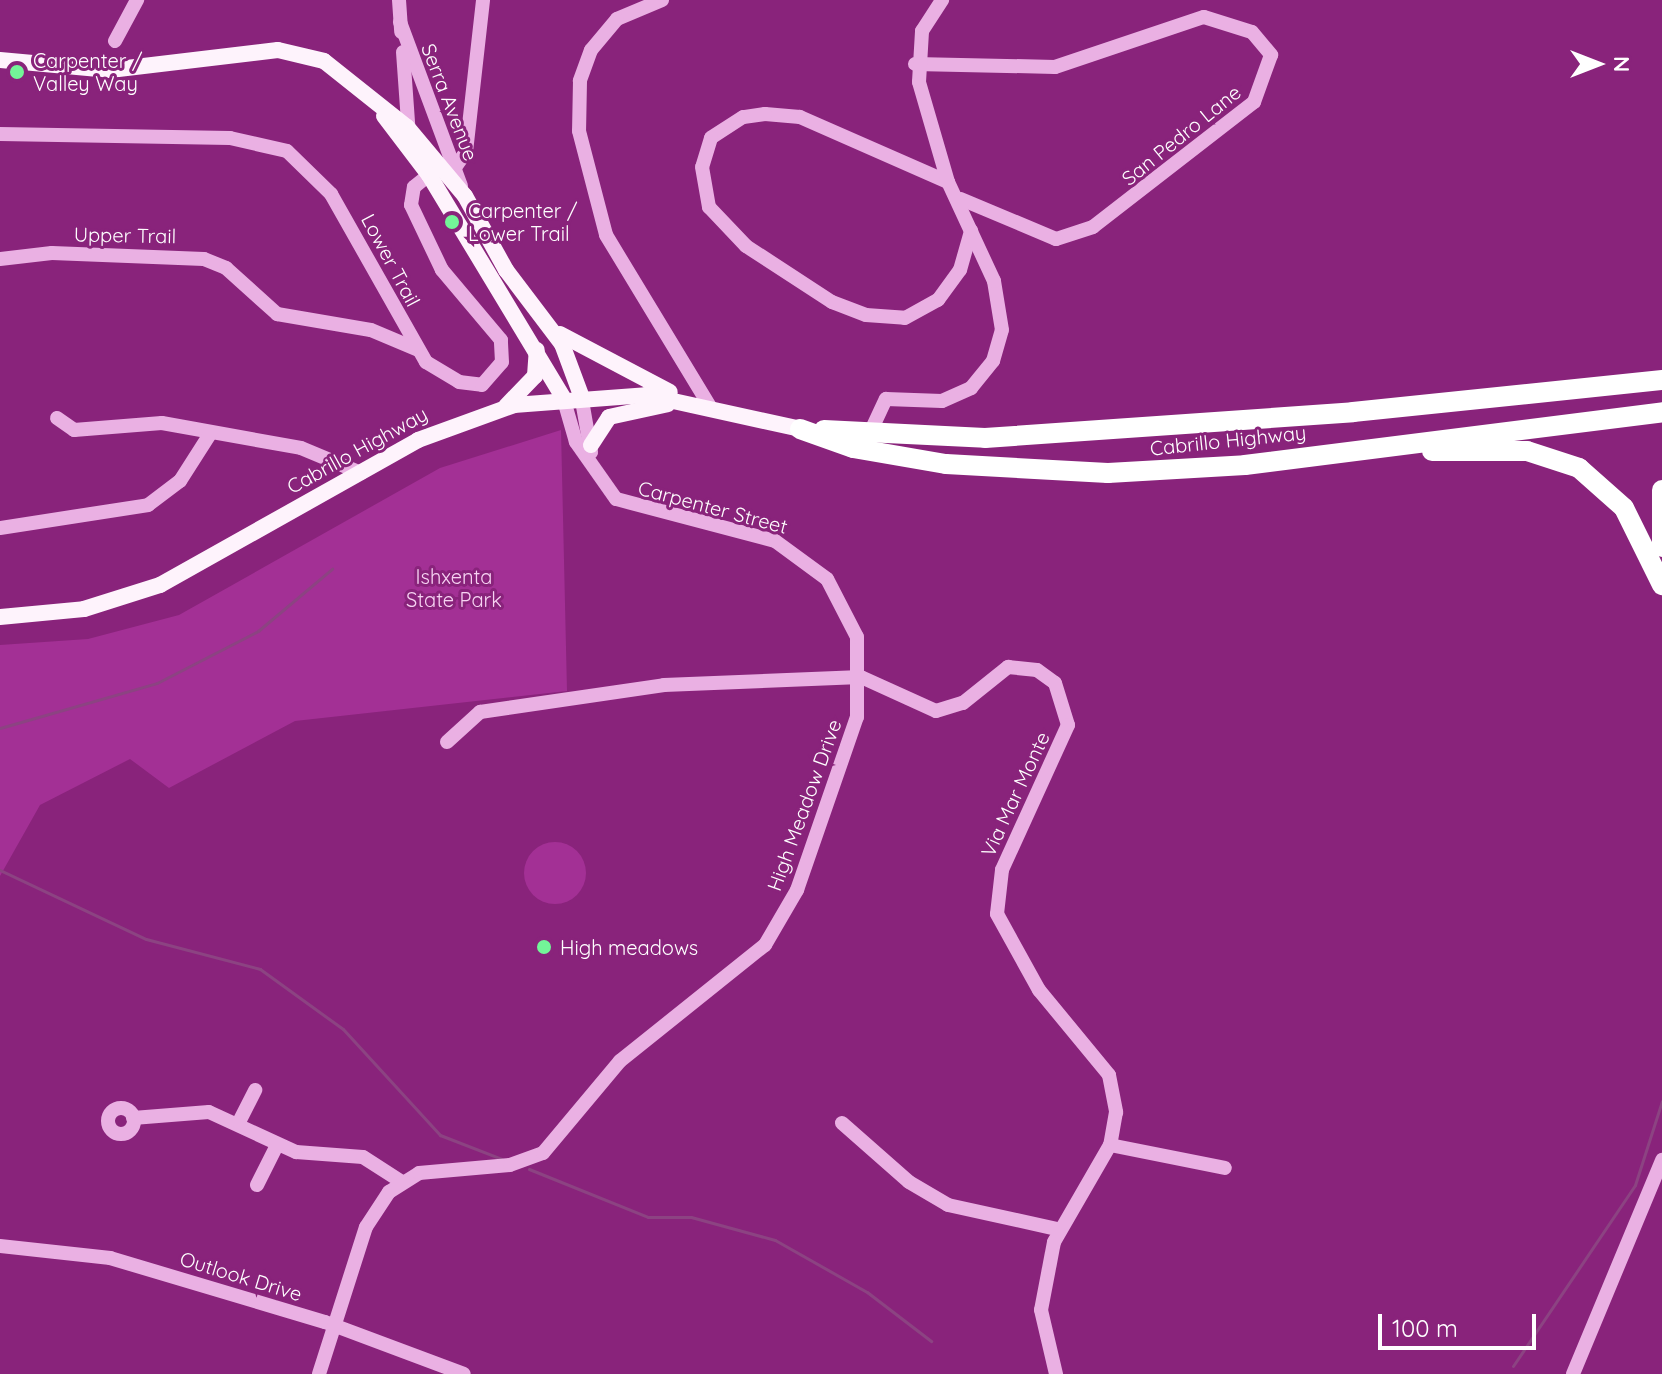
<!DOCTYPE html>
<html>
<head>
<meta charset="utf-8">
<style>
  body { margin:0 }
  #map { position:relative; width:1662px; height:1374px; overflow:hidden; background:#89237b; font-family:Quicksand,sans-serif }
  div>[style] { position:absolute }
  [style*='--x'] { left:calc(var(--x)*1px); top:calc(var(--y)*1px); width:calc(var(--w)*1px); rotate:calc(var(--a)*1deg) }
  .green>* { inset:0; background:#a33095 }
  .round { border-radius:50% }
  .stream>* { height:3px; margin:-1.5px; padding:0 1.5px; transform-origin:1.5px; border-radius:1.5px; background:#8c4382 }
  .minor>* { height:14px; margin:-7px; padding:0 7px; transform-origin:7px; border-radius:7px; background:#eab0e3 }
  .minor>.ring { margin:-7px; padding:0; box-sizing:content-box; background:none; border:14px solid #eab0e3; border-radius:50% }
  .major>* { height:16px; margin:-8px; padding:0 8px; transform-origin:8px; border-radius:8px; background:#fef3fc }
  .highway>* { height:20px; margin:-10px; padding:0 10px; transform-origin:10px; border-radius:10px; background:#fff }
  .dots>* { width:22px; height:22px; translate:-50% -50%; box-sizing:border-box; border:4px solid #89237b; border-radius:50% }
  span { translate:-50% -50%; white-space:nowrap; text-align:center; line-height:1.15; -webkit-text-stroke:6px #89237b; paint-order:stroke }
  .poi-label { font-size:20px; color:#fff }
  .left { translate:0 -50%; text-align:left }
  .street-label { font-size:20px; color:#fff }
  .park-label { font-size:20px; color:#f7d4f3 }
  .north { position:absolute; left:1558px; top:24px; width:80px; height:80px; -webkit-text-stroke:6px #89237b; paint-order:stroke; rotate:90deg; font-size:22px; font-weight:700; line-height:32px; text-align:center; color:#fff }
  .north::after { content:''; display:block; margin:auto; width:28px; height:36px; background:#fff; clip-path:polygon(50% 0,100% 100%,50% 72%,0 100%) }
  .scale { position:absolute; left:1378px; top:1314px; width:158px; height:36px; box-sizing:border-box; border:4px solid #fff; border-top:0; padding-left:10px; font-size:24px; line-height:28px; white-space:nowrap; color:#fff; -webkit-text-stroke:6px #89237b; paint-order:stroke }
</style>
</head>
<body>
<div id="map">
  <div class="green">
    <div style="clip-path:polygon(561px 430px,567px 691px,295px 721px,169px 788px,130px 759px,40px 805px,0 876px,0 645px,88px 639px,179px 615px,440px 468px)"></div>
    <div class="round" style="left:524px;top:842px;width:62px;height:62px"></div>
  </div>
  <div class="stream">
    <div style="--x:0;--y:728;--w:163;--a:-16"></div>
    <div style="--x:157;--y:683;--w:114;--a:-27.2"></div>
    <div style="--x:258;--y:631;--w:97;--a:-40"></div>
    <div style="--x:0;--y:870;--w:161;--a:25.3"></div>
    <div style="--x:146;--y:939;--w:118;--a:14.7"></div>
    <div style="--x:260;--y:969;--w:102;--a:35.9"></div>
    <div style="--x:343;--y:1029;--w:144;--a:47.5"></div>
    <div style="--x:440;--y:1135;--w:66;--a:21.2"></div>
    <div style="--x:529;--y:1169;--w:128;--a:22"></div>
    <div style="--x:648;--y:1217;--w:43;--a:0"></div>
    <div style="--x:691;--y:1217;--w:87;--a:15.3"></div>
    <div style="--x:775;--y:1240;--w:106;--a:29.5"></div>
    <div style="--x:867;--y:1292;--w:81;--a:37.4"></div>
    <div style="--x:1513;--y:1366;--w:218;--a:-56"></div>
    <div style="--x:1635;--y:1185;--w:88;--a:-72.2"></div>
  </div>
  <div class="minor">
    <div style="--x:399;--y:0;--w:32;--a:86"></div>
    <div style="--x:662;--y:0;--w:49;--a:157.1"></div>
    <div style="--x:617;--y:19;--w:40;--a:130"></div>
    <div style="--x:591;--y:50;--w:33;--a:110"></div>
    <div style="--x:580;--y:81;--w:50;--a:91.1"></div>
    <div style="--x:579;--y:131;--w:107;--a:75.4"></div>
    <div style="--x:606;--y:235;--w:199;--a:58.8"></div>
    <div style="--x:400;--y:22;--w:175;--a:69.6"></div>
    <div style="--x:115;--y:41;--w:47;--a:-61.8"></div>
    <div style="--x:403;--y:52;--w:83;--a:85.9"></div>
    <div style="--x:915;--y:64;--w:140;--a:1.2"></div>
    <div style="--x:1055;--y:67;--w:157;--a:-18.6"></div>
    <div style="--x:1204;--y:17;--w:50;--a:17.4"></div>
    <div style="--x:1252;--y:32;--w:30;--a:50"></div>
    <div style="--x:1271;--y:55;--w:50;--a:109.9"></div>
    <div style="--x:1254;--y:102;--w:204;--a:142.2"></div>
    <div style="--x:1093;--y:227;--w:39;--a:162"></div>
    <div style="--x:1056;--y:239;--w:103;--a:-157.2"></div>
    <div style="--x:0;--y:134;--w:230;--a:1"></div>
    <div style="--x:230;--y:138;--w:58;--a:12.8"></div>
    <div style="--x:287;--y:151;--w:62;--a:44.3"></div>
    <div style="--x:331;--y:194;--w:193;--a:60.5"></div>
    <div style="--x:426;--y:362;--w:39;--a:31"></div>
    <div style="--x:459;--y:382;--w:23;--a:7"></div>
    <div style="--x:482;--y:385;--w:30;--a:-49"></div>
    <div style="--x:502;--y:362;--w:22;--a:-93"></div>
    <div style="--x:501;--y:340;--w:92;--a:-130.1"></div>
    <div style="--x:442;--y:270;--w:72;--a:-115.5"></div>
    <div style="--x:411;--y:205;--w:18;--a:-81"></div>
    <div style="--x:414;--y:187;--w:28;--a:-39"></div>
    <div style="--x:454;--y:169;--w:21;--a:-55"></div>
    <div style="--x:466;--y:152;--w:153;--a:-83.6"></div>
    <div style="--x:948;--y:182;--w:162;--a:-156.3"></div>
    <div style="--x:800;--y:117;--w:35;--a:-175"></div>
    <div style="--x:765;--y:114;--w:22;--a:172"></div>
    <div style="--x:743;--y:117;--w:38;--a:147"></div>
    <div style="--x:711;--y:138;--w:30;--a:107"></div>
    <div style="--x:702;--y:167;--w:41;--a:80.1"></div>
    <div style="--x:709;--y:207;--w:54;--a:46.5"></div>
    <div style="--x:746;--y:246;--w:103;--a:33.1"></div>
    <div style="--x:832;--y:302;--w:36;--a:21"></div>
    <div style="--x:866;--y:315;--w:39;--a:4"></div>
    <div style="--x:905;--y:318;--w:38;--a:-29"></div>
    <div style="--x:938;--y:300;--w:37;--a:-54"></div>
    <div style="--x:960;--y:270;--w:41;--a:-74.2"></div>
    <div style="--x:0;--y:259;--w:52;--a:-6.6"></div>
    <div style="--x:52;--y:253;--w:152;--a:2.3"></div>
    <div style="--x:204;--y:259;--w:24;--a:22"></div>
    <div style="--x:226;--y:268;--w:69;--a:42"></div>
    <div style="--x:277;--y:314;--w:95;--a:9.7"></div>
    <div style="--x:371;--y:330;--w:49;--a:22.9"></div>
    <div style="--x:581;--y:395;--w:58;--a:80"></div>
    <div style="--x:57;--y:418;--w:21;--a:35"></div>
    <div style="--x:74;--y:430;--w:88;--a:-4.5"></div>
    <div style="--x:162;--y:423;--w:141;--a:10.2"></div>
    <div style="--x:301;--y:448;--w:65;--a:22.6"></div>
    <div style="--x:869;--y:435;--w:40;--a:-65"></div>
    <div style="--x:886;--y:399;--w:56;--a:2"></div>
    <div style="--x:942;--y:401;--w:32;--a:-24"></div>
    <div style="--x:971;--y:388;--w:35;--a:-51"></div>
    <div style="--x:993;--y:361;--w:32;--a:-74"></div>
    <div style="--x:1002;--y:330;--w:50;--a:-99.3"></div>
    <div style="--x:994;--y:281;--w:109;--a:-114.9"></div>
    <div style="--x:948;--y:182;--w:104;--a:-106.2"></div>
    <div style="--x:919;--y:82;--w:51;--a:-86.6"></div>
    <div style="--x:922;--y:31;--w:37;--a:-57"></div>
    <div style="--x:0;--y:528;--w:150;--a:-8.8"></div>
    <div style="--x:148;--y:505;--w:40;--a:-37"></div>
    <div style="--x:180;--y:481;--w:56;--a:-57.4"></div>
    <div style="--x:447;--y:742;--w:45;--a:-42.3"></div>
    <div style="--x:480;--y:712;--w:186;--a:-8.3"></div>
    <div style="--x:664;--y:685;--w:197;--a:-2.3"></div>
    <div style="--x:861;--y:677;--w:82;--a:24.4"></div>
    <div style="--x:936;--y:711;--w:28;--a:-17"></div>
    <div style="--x:963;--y:703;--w:58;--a:-38.7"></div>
    <div style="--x:1008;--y:667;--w:29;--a:6"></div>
    <div style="--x:1037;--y:670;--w:22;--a:36"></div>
    <div style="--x:1055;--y:683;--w:44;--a:72.8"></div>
    <div style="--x:1068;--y:725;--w:159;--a:114.5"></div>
    <div style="--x:1002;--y:870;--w:44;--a:96.5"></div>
    <div style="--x:997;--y:914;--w:87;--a:61.1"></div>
    <div style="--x:1039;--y:990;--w:110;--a:50.5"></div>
    <div style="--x:1109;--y:1075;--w:38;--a:79"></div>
    <div style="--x:1116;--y:1112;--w:34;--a:100"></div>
    <div style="--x:1110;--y:1145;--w:112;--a:120"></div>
    <div style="--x:1054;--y:1242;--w:69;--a:100.8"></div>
    <div style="--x:1041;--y:1310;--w:66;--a:76.8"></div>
    <div class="ring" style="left:108px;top:1108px;width:12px;height:12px"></div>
    <div style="--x:133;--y:1118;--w:76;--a:-4.5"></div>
    <div style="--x:209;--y:1112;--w:96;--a:24.7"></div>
    <div style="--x:296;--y:1152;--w:67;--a:4.3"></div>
    <div style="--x:363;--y:1157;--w:46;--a:32.7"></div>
    <div style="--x:239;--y:1122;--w:36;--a:-63"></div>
    <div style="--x:842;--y:1123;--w:89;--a:41.4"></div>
    <div style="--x:909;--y:1182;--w:45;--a:30.5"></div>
    <div style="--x:948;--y:1205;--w:112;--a:12.4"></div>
    <div style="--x:1110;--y:1145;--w:117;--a:11.3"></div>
    <div style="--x:257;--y:1185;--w:45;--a:-63.4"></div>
    <div style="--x:0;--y:1246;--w:111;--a:6.2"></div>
    <div style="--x:110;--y:1258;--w:224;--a:16.6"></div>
    <div style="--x:325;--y:1322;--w:148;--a:20.5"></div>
    <div style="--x:319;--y:1374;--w:154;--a:-72.3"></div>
    <div style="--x:366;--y:1227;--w:42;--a:-56.7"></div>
    <div style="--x:389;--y:1192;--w:36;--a:-32"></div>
    <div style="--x:419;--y:1173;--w:91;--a:-5"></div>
    <div style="--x:510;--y:1165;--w:35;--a:-20"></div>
    <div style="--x:543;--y:1153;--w:120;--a:-50.1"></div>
    <div style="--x:620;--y:1061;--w:186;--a:-38.7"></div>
    <div style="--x:765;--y:945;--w:64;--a:-59.8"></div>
    <div style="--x:797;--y:890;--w:183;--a:-70.9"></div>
    <div style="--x:857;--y:717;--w:80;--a:-90"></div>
    <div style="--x:857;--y:637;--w:65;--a:-117.3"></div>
    <div style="--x:827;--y:579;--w:64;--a:-143.8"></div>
    <div style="--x:775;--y:541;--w:164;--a:-165.2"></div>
    <div style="--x:616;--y:499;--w:70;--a:-125.1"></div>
    <div style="--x:576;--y:442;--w:47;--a:-106.1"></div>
    <div style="--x:1573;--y:1374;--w:232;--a:-67.4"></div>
  </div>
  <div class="major">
    <div style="--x:0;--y:60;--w:110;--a:5.2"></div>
    <div style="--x:110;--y:70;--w:169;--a:-6.8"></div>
    <div style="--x:278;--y:50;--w:47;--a:13.4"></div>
    <div style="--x:324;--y:61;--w:106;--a:38.5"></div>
    <div style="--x:407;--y:127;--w:90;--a:50"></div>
    <div style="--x:465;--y:196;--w:85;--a:61"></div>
    <div style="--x:506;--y:270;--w:93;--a:52.9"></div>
    <div style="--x:562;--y:344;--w:54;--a:69.6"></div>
    <div style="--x:384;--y:116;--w:74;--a:52.7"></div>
    <div style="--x:429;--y:175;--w:259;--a:58.9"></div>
    <div style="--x:560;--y:334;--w:124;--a:27.8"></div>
    <div style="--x:506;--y:406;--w:42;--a:-46"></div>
    <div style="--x:535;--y:376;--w:26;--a:-86"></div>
    <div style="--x:591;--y:445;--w:33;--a:-57"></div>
    <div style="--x:609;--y:417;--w:60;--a:-12.4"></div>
    <div style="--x:0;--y:617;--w:84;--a:-5.4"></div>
    <div style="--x:84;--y:609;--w:80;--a:-17.5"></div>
    <div style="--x:160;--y:585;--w:296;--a:-29.3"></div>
    <div style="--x:418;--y:440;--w:102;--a:-20"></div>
    <div style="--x:514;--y:405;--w:132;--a:-4.3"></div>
    <div style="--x:646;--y:395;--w:158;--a:12.4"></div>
  </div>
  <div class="highway">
    <div style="--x:800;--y:429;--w:56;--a:19.7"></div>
    <div style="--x:853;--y:448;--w:94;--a:9.8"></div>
    <div style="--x:946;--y:464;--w:162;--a:3.2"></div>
    <div style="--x:1108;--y:473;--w:137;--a:-3.3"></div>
    <div style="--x:1245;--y:465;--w:420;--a:-7.2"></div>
    <div style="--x:824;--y:430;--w:161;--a:2.8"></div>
    <div style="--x:985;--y:438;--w:369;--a:-4"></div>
    <div style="--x:1353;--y:412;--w:311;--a:-5.9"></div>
    <div style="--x:1432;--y:451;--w:95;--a:0"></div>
    <div style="--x:1527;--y:451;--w:55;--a:18.1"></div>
    <div style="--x:1579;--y:468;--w:60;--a:41.6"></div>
    <div style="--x:1624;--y:508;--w:86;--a:63.7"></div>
    <div style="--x:1662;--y:490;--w:57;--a:90"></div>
  </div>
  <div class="dots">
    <div style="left:17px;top:72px;background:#73f598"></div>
    <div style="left:452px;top:222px;background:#73f598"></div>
    <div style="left:544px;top:947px;background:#73f598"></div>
  </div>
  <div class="poi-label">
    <span class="left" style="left:33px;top:72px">Carpenter /<br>Valley Way</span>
    <span class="left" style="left:468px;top:222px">Carpenter /<br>Lower Trail</span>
    <span class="left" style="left:560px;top:947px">High meadows</span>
  </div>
  <div class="street-label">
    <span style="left:450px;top:102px;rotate:69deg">Serra Avenue</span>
    <span style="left:1181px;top:135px;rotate:-39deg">San Pedro Lane</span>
    <span style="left:125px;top:235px;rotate:1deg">Upper Trail</span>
    <span style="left:391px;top:260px;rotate:62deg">Lower Trail</span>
    <span style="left:1228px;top:440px;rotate:-6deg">Cabrillo Highway</span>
    <span style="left:357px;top:450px;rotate:-29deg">Cabrillo Highway</span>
    <span style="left:713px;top:507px;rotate:15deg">Carpenter Street</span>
    <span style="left:1015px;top:794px;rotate:-65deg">Via Mar Monte</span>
    <span style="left:804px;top:805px;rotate:-70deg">High Meadow Drive</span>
    <span style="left:241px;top:1276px;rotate:17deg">Outlook Drive</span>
  </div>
  <div class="park-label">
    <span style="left:454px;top:588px">Ishxenta<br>State Park</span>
  </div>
  <div class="north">N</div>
  <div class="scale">100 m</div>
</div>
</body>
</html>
